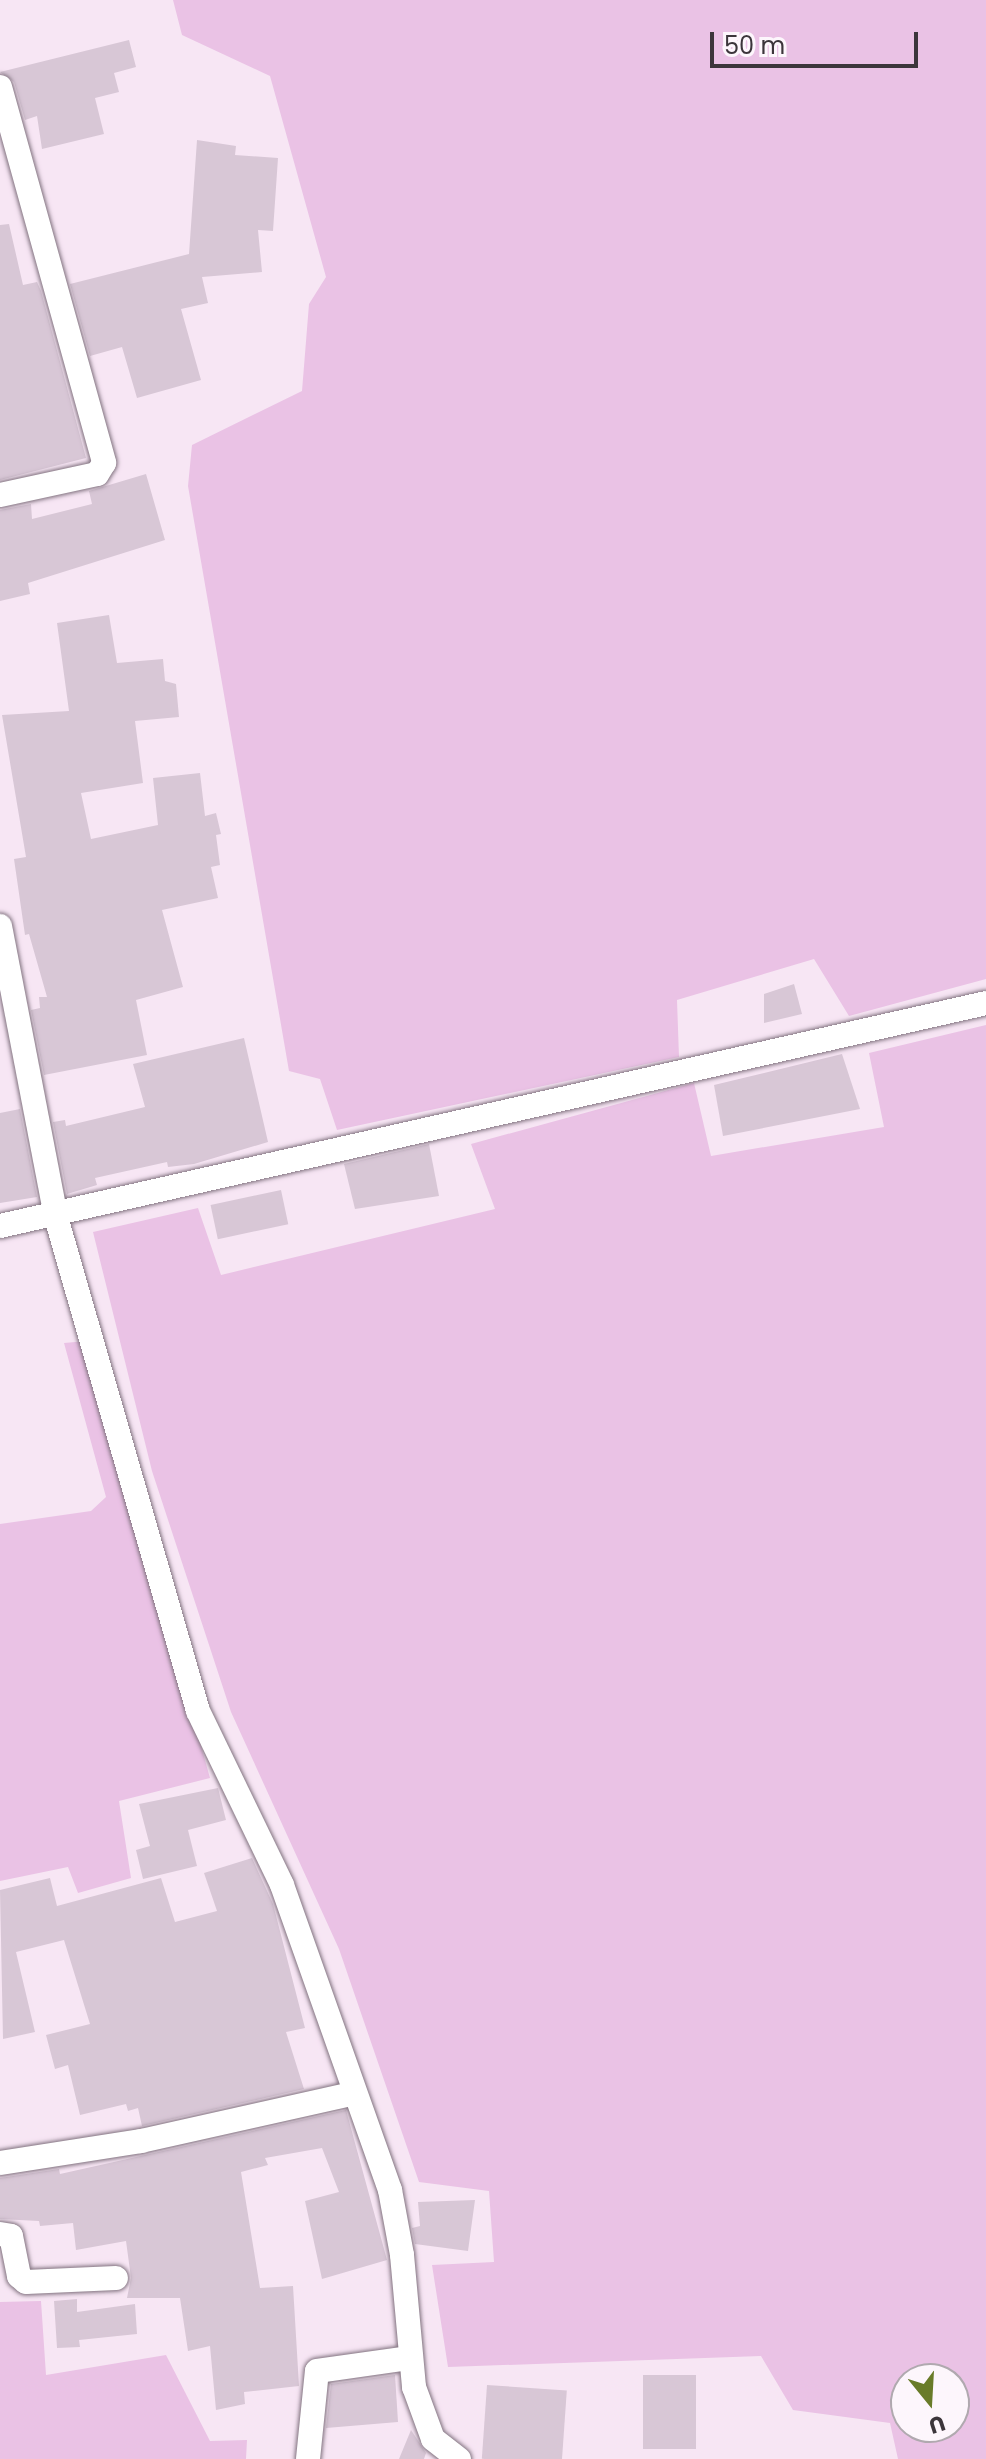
<!DOCTYPE html>
<html>
<head>
<meta charset="utf-8">
<style>
  body { margin:0 }
  #map { position:relative; width:986px; height:2459px; overflow:hidden; background:#f7e6f4; font-family:Poppins,sans-serif }
  div>[style] { position:absolute }
  [style*='--x'] { left:calc(var(--x)*1px); top:calc(var(--y)*1px); width:calc(var(--w)*1px); rotate:calc(var(--a)*1deg) }
  .green>* { inset:0; background:#eac2e5 }
  .building>* { inset:0; background:#d8c7d6; transform-origin:0 0 }
  .roads { filter:drop-shadow(0 0 2px #827380) drop-shadow(0 0 2px #827380) }
  .minor>* { height:24px; margin:-12px; padding:0 12px; transform-origin:12px; border-radius:12px; background:#fff }
  span { translate:-50% -50%; white-space:nowrap; text-align:center; line-height:1.15; -webkit-text-stroke:8px #fdf6fc; paint-order:stroke }
  .north { position:absolute; left:890px; top:2363px; width:80px; height:80px; box-sizing:border-box; background:#fdf6fc; border:2px solid #b0a9af; border-radius:50%; rotate:162deg; font-size:22px; font-weight:700; line-height:32px; text-align:center; color:#3c353b }
  .north::after { content:''; display:block; margin:auto; width:28px; height:36px; background:#697b29; clip-path:polygon(50% 0,100% 100%,50% 72%,0 100%) }
  .scale { position:absolute; left:710px; top:32px; width:208px; height:36px; box-sizing:border-box; border:4px solid #3c353b; border-top:0; padding-left:10px; font-size:24px; line-height:28px; white-space:nowrap; color:#3c353b; -webkit-text-stroke:6px #fdf6fc; paint-order:stroke }
</style>
</head>
<body>
<div id="map">
  <div class="green">
    <div style="clip-path:polygon(173px 0,986px 0,986px 979px,849px 1016px,814px 959px,677px 1000px,679px 1057px,337px 1130px,320px 1079px,289px 1071px,188px 486px,192px 445px,302px 391px,309px 304px,326px 277px,270px 76px,182px 35px)"></div>
    <div style="clip-path:polygon(evenodd,986px 1025px,986px 2459px,898px 2459px,890px 2423px,793px 2410px,761px 2356px,448px 2367px,432px 2265px,494px 2262px,489px 2191px,419px 2182px,339px 1949px,231px 1712px,152px 1471px,93px 1232px,198px 1208px,221px 1275px,495px 1209px,471px 1144px,694px 1083px,711px 1156px,884px 1127px,869px 1053px,986px 1025px,906px 2379px,954px 2379px,954px 2427px,906px 2427px,906px 2379px)"></div>
    <div style="clip-path:polygon(87px 1341px,210px 1778px,119px 1801px,131px 1878px,78px 1893px,68px 1867px,0 1881px,0 1524px,91px 1511px,106px 1497px,64px 1343px)"></div>
    <div style="clip-path:polygon(41px 2301px,46px 2375px,166px 2355px,210px 2441px,247px 2440px,246px 2459px,0 2459px,0 2302px)"></div>
  </div>
  <div class="building">
    <div style="clip-path:polygon(129px 40px,136px 67px,114px 73px,119px 92px,95px 98px,104px 134px,42px 149px,37px 116px,25px 120px,14px 82px,0 72px)"></div>
    <div style="clip-path:polygon(197px 140px,236px 146px,235px 155px,278px 158px,273px 231px,258px 230px,262px 272px,202px 277px,208px 303px,181px 309px,201px 380px,137px 398px,122px 347px,90px 356px,70px 284px,189px 254px)"></div>
    <div style="clip-path:polygon(9px 224px,23px 285px,37px 282px,41px 291px,86px 458px,0 480px,0 225px)"></div>
    <div style="clip-path:polygon(146px 474px,165px 540px,28px 583px,30px 594px,0 601px,0 510px,31px 504px,32px 519px,92px 504px,89px 491px)"></div>
    <div style="clip-path:polygon(109px 615px,117px 663px,163px 659px,165px 681px,176px 684px,179px 717px,135px 721px,143px 783px,81px 793px,91px 839px,158px 825px,153px 778px,200px 773px,205px 816px,216px 813px,221px 834px,216px 835px,220px 865px,211px 867px,218px 898px,162px 910px,183px 987px,136px 1000px,147px 1055px,44px 1075px,31px 1010px,40px 1008px,39px 997px,47px 997px,29px 934px,25px 935px,14px 859px,26px 857px,2px 715px,69px 711px,57px 623px)"></div>
    <div style="clip-path:polygon(794px 984px,802px 1014px,764px 1023px,764px 994px)"></div>
    <div style="clip-path:polygon(244px 1038px,268px 1142px,194px 1164px,168px 1167px,167px 1162px,95px 1178px,97px 1185px,67px 1194px,53px 1122px,65px 1120px,66px 1126px,145px 1107px,133px 1064px)"></div>
    <div style="clip-path:polygon(842px 1054px,860px 1109px,723px 1136px,714px 1085px)"></div>
    <div style="clip-path:polygon(20px 1109px,37px 1197px,0 1203px,0 1113px)"></div>
    <div style="clip-path:polygon(429px 1144px,439px 1196px,355px 1209px,344px 1164px)"></div>
    <div style="left:281px;top:1190px;width:35px;height:72px;rotate:78deg"></div>
    <div style="clip-path:polygon(218px 1788px,226px 1820px,188px 1830px,197px 1866px,143px 1879px,136px 1850px,150px 1846px,139px 1804px)"></div>
    <div style="clip-path:polygon(252px 1858px,273px 1904px,305px 2028px,286px 2032px,304px 2089px,142px 2126px,138px 2108px,128px 2111px,126px 2104px,80px 2115px,68px 2065px,55px 2069px,46px 2035px,90px 2024px,64px 1940px,16px 1952px,35px 2032px,3px 2039px,0 1890px,50px 1878px,57px 1906px,161px 1878px,175px 1922px,217px 1911px,204px 1873px)"></div>
    <div style="clip-path:polygon(346px 2110px,387px 2260px,322px 2279px,305px 2201px,339px 2192px,322px 2148px,265px 2158px,268px 2165px,241px 2172px,260px 2288px,293px 2286px,299px 2386px,244px 2392px,245px 2404px,216px 2410px,210px 2346px,188px 2351px,180px 2298px,127px 2298px,131px 2278px,126px 2241px,76px 2250px,73px 2223px,40px 2226px,39px 2221px,0 2219px,0 2178px,59px 2169px,60px 2174px)"></div>
    <div style="clip-path:polygon(475px 2200px,468px 2251px,415px 2244px,412px 2228px,420px 2226px,418px 2202px)"></div>
    <div style="clip-path:polygon(77px 2299px,77px 2312px,135px 2304px,137px 2334px,79px 2340px,80px 2347px,57px 2348px,54px 2301px)"></div>
    <div style="clip-path:polygon(395px 2375px,398px 2422px,326px 2428px,331px 2384px)"></div>
    <div style="left:643px;top:2375px;width:53px;height:74px"></div>
    <div style="left:487px;top:2385px;width:80px;height:74px;rotate:4deg"></div>
    <div style="clip-path:polygon(411px 2430px,426px 2453px,424px 2459px,399px 2459px)"></div>
  </div>
  <div class="roads">
    <div class="minor">
      <div style="--x:0;--y:87;--w:390;--a:74.5"></div>
      <div style="--x:104;--y:463;--w:13;--a:122"></div>
      <div style="--x:97;--y:474;--w:99;--a:167.8"></div>
      <div style="--x:0;--y:926;--w:296;--a:79.1"></div>
      <div style="--x:56;--y:1217;--w:514;--a:73.96"></div>
      <div style="--x:198;--y:1711;--w:193;--a:64.2"></div>
      <div style="--x:282;--y:1885;--w:324;--a:70.5"></div>
      <div style="--x:390;--y:2190;--w:66;--a:79.5"></div>
      <div style="--x:402;--y:2255;--w:133;--a:84.8"></div>
      <div style="--x:414;--y:2387;--w:55;--a:69.9"></div>
      <div style="--x:433;--y:2439;--w:33;--a:38"></div>
      <div style="--x:0;--y:1226;--w:1011;--a:-12.74"></div>
      <div style="--x:0;--y:2163;--w:143;--a:-8.9"></div>
      <div style="--x:141;--y:2141;--w:219;--a:-12.6"></div>
      <div style="--x:0;--y:2234;--w:11;--a:10"></div>
      <div style="--x:11;--y:2236;--w:41;--a:78.7"></div>
      <div style="--x:19;--y:2276;--w:9;--a:41"></div>
      <div style="--x:26;--y:2282;--w:90;--a:-2.5"></div>
      <div style="--x:308;--y:2459;--w:88;--a:-84.2"></div>
      <div style="--x:317;--y:2371;--w:92;--a:-8.1"></div>
    </div>
  </div>
  <div class="north">U</div>
  <div class="scale">50 m</div>
</div>
</body>
</html>
